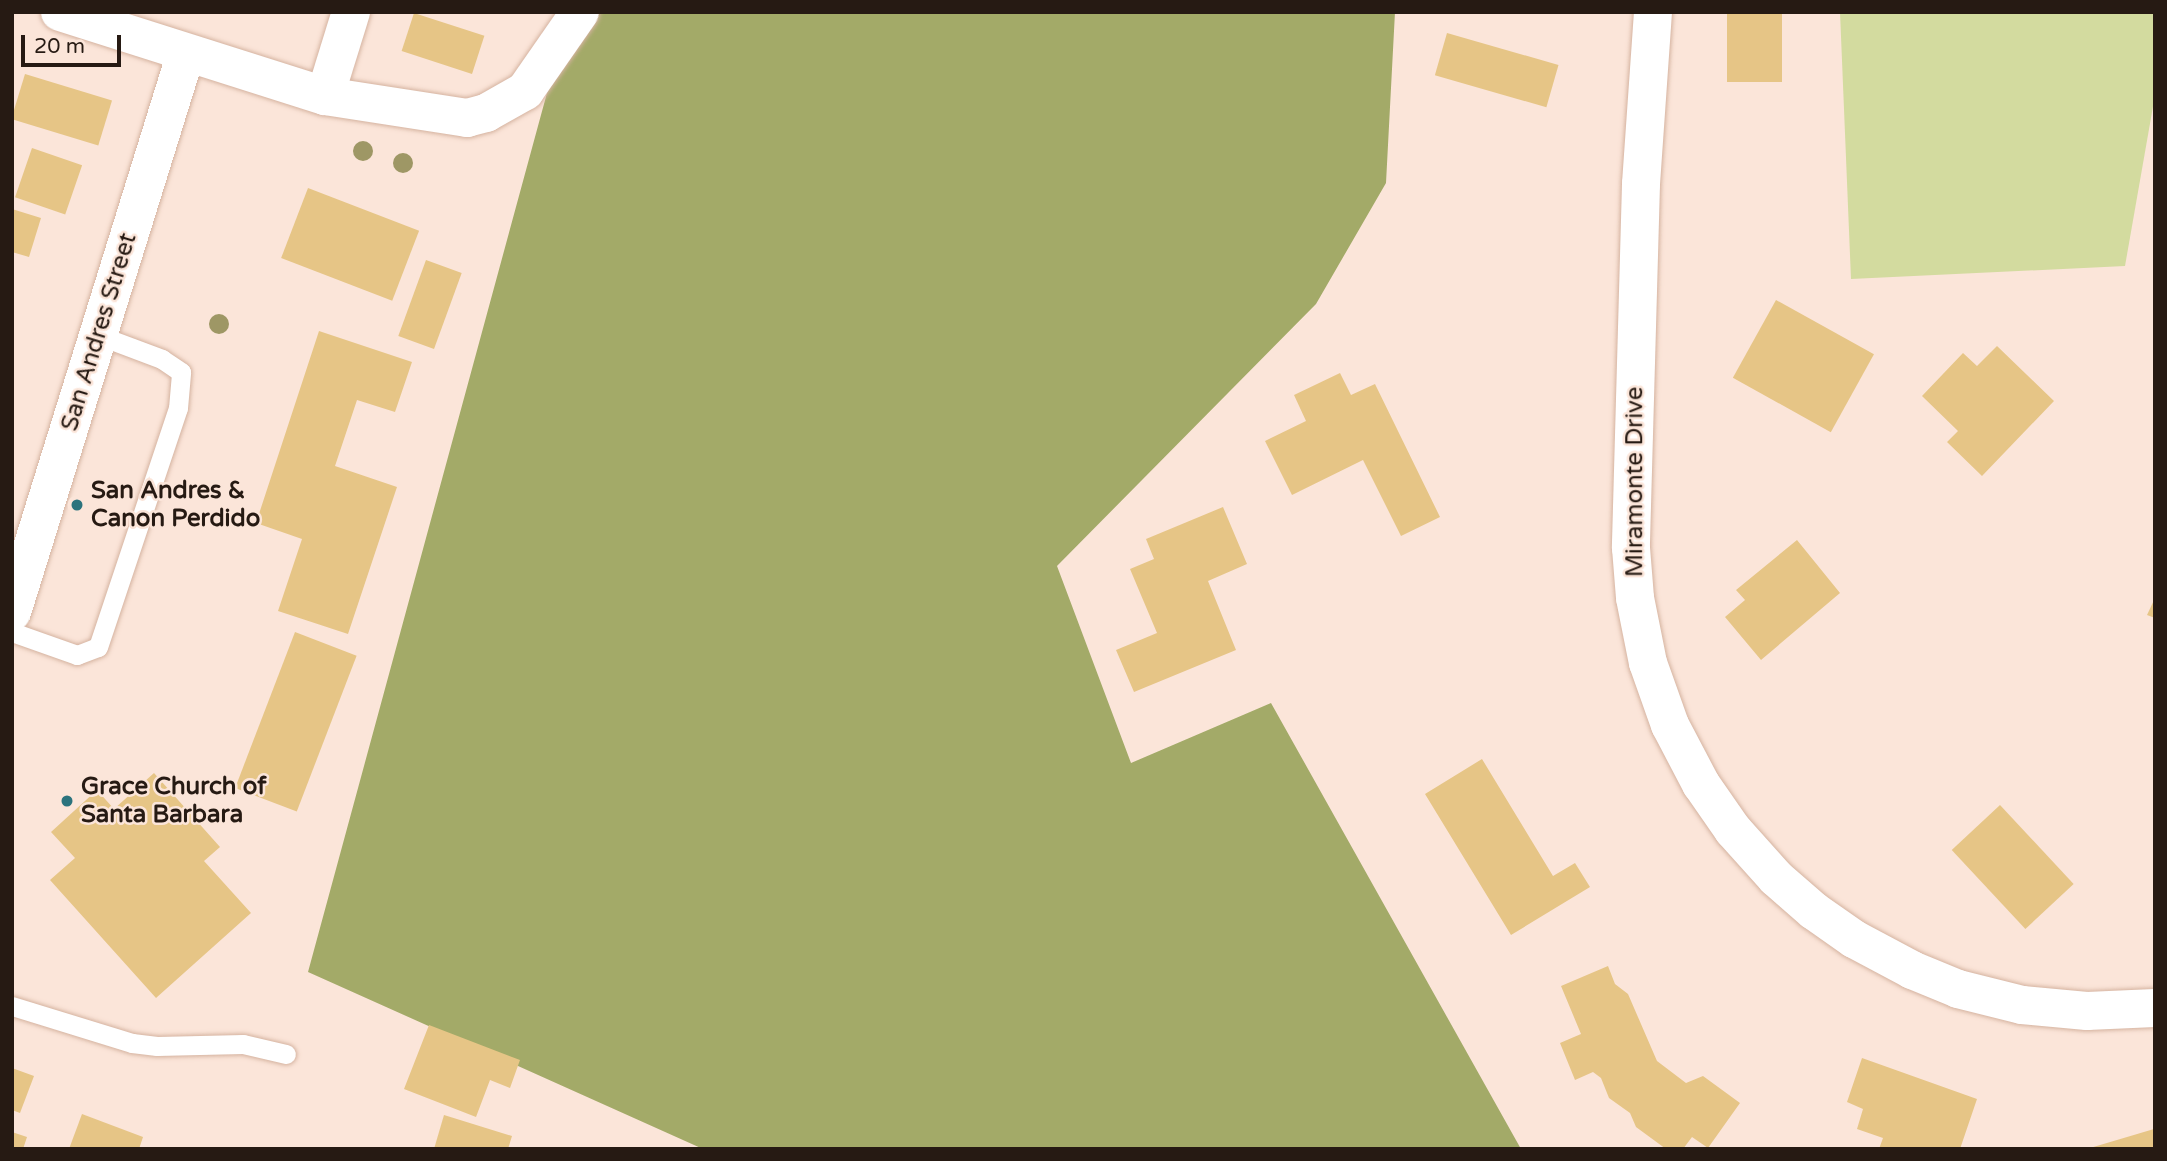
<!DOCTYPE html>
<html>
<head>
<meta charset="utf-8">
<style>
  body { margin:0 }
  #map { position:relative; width:2167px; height:1161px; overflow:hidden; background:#fbe5d9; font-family:"Varela Round",sans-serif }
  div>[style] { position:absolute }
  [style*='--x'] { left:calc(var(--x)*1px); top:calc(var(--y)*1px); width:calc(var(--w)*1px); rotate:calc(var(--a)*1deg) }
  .green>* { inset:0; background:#d3db9f }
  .forest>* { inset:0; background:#a3aa68 }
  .building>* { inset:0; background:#e6c586; transform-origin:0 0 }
  .roads { filter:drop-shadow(0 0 2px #d5b3a0) drop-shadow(0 0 2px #d5b3a0) }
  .service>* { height:19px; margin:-9.5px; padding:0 9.5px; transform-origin:9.5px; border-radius:9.5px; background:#fff }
  .minor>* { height:38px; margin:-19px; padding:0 19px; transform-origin:19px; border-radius:19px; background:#fff }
  .trees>* { width:20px; height:20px; margin:-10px; border-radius:50%; background:#9e9765 }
  .dots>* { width:19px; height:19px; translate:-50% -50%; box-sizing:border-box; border:4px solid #fbe5d9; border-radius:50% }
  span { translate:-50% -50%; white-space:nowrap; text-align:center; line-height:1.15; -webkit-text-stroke:5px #fbe5d9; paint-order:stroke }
  .street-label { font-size:24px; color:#261a13 }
  .poi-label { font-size:24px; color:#261a13; font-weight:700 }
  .left { translate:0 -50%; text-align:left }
  .frame { position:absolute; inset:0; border:14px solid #261a13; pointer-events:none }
  .scale { position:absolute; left:21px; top:35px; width:100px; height:32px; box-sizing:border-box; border:4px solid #261a13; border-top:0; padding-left:9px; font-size:21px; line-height:24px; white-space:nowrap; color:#261a13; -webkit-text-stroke:5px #fbe5d9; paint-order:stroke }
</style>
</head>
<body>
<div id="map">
  <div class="green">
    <div style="clip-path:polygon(1840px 12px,2155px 12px,2155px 95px,2125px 266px,1851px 279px)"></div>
  </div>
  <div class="forest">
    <div style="clip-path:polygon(569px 12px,1395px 12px,1386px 183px,1316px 304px,1057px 566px,1131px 763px,1271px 703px,1521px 1149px,703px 1149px,308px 972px)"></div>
  </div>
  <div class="building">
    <div style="left:1727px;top:12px;width:55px;height:70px"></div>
    <div style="left:414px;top:13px;width:74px;height:40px;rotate:18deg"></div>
    <div style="left:1447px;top:33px;width:116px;height:44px;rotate:16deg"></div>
    <div style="left:25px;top:74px;width:91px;height:47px;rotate:17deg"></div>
    <div style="left:32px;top:148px;width:53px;height:52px;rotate:19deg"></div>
    <div style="left:308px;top:188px;width:119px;height:75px;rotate:21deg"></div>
    <div style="clip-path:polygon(12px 209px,41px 218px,29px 257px,12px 252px)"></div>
    <div style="left:426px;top:260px;width:38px;height:81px;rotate:20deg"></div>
    <div style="left:1776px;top:300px;width:112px;height:89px;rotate:29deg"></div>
    <div style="clip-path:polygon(319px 331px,412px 362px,395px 412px,357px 400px,335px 466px,397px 487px,348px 634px,278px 611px,302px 539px,256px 523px)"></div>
    <div style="clip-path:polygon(1997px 346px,2054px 401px,1982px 476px,1947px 442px,1958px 431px,1922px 396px,1963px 353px,1977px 366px)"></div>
    <div style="clip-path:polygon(1340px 373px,1351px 395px,1375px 384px,1440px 517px,1401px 536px,1363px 460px,1292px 495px,1265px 441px,1306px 421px,1294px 395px)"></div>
    <div style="clip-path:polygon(1223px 507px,1247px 564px,1208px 581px,1236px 650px,1134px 692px,1116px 650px,1157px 633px,1130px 569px,1154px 559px,1146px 539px)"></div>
    <div style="clip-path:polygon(1797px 540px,1840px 593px,1761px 660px,1725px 617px,1745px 600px,1736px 590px)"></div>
    <div style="clip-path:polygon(2155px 598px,2155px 618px,2147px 615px)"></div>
    <div style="left:295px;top:632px;width:66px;height:167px;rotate:21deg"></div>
    <div style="clip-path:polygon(1482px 759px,1553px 876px,1575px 863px,1590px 887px,1511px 935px,1425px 794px)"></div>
    <div style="clip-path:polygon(154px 773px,220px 847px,204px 861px,251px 913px,156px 998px,50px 880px,75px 858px,51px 832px,97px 790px,114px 809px)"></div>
    <div style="left:2000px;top:805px;width:108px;height:66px;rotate:47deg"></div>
    <div style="clip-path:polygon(1608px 966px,1615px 984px,1628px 994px,1657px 1061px,1686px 1083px,1703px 1076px,1740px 1103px,1708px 1148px,1692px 1137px,1683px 1149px,1666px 1149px,1636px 1127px,1630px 1113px,1609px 1098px,1601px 1078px,1593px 1072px,1575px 1080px,1560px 1043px,1581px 1034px,1561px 986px)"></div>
    <div style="clip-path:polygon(429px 1025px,520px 1060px,510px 1088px,490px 1080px,476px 1117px,404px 1089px)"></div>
    <div style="clip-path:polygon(1862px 1058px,1977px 1099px,1960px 1149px,1879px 1149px,1883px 1138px,1857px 1129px,1863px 1109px,1847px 1102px)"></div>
    <div style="clip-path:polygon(12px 1068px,34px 1076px,20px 1113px,12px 1110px)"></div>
    <div style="clip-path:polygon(82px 1114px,143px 1137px,139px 1149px,69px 1149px)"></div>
    <div style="clip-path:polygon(444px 1115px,512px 1136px,508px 1149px,434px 1149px)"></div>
    <div style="clip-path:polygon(2154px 1129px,2155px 1149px,2090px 1149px,2090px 1148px)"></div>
    <div style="clip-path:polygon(12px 1132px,27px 1137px,23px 1149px,12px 1149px)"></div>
  </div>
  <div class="roads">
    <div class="service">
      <div style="--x:12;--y:632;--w:69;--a:19.5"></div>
      <div style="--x:77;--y:655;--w:22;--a:-21"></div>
      <div style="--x:98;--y:647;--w:252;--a:-71.5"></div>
      <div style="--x:178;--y:408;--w:36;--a:-85"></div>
      <div style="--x:181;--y:372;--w:23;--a:-146"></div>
      <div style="--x:162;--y:359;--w:68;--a:-159.4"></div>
      <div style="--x:12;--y:1006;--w:126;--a:17.1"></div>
      <div style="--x:132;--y:1043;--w:25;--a:7"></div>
      <div style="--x:157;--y:1046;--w:86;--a:-1.3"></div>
      <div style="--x:243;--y:1044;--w:44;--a:13.1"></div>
    </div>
    <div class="minor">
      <div style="--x:60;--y:12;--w:278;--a:17.6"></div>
      <div style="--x:325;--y:96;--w:144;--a:8.8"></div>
      <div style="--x:467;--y:118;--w:20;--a:-15"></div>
      <div style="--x:486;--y:113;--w:45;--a:-29.4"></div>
      <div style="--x:525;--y:91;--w:96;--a:-55.2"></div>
      <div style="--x:1653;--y:12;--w:172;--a:94"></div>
      <div style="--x:1641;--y:184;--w:364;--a:91.6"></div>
      <div style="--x:1631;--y:548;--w:50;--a:85.4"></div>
      <div style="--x:1635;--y:598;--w:66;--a:78.7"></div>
      <div style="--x:1648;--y:663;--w:66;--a:70.5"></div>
      <div style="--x:1670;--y:725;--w:67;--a:62.3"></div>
      <div style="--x:1701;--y:784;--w:56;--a:55.2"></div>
      <div style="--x:1733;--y:830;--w:64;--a:48.1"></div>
      <div style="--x:1776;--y:878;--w:50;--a:41"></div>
      <div style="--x:1814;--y:911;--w:49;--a:35"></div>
      <div style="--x:1854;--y:939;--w:66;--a:28.1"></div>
      <div style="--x:1912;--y:970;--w:50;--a:22.4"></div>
      <div style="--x:1958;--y:989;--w:66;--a:14"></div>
      <div style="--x:2022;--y:1005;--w:65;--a:5.3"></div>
      <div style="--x:2087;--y:1011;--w:68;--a:-2.5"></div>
      <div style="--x:325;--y:96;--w:88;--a:-72.8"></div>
      <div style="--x:12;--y:612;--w:585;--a:-72.71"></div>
    </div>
  </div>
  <div class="trees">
    <div style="left:363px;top:151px"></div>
    <div style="left:403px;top:163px"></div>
    <div style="left:219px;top:324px"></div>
  </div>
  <div class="dots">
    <div style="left:77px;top:505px;background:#2b737d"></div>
    <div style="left:67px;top:801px;background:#2b737d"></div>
  </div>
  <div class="street-label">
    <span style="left:99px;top:332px;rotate:-73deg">San Andres Street</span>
    <span style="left:1635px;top:482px;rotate:-90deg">Miramonte Drive</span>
  </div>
  <div class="poi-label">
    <span class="left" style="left:91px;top:505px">San Andres &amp;<br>Canon Perdido</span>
    <span class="left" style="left:81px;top:801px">Grace Church of<br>Santa Barbara</span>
  </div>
  <div class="frame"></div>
  <div class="scale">20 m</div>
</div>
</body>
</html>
